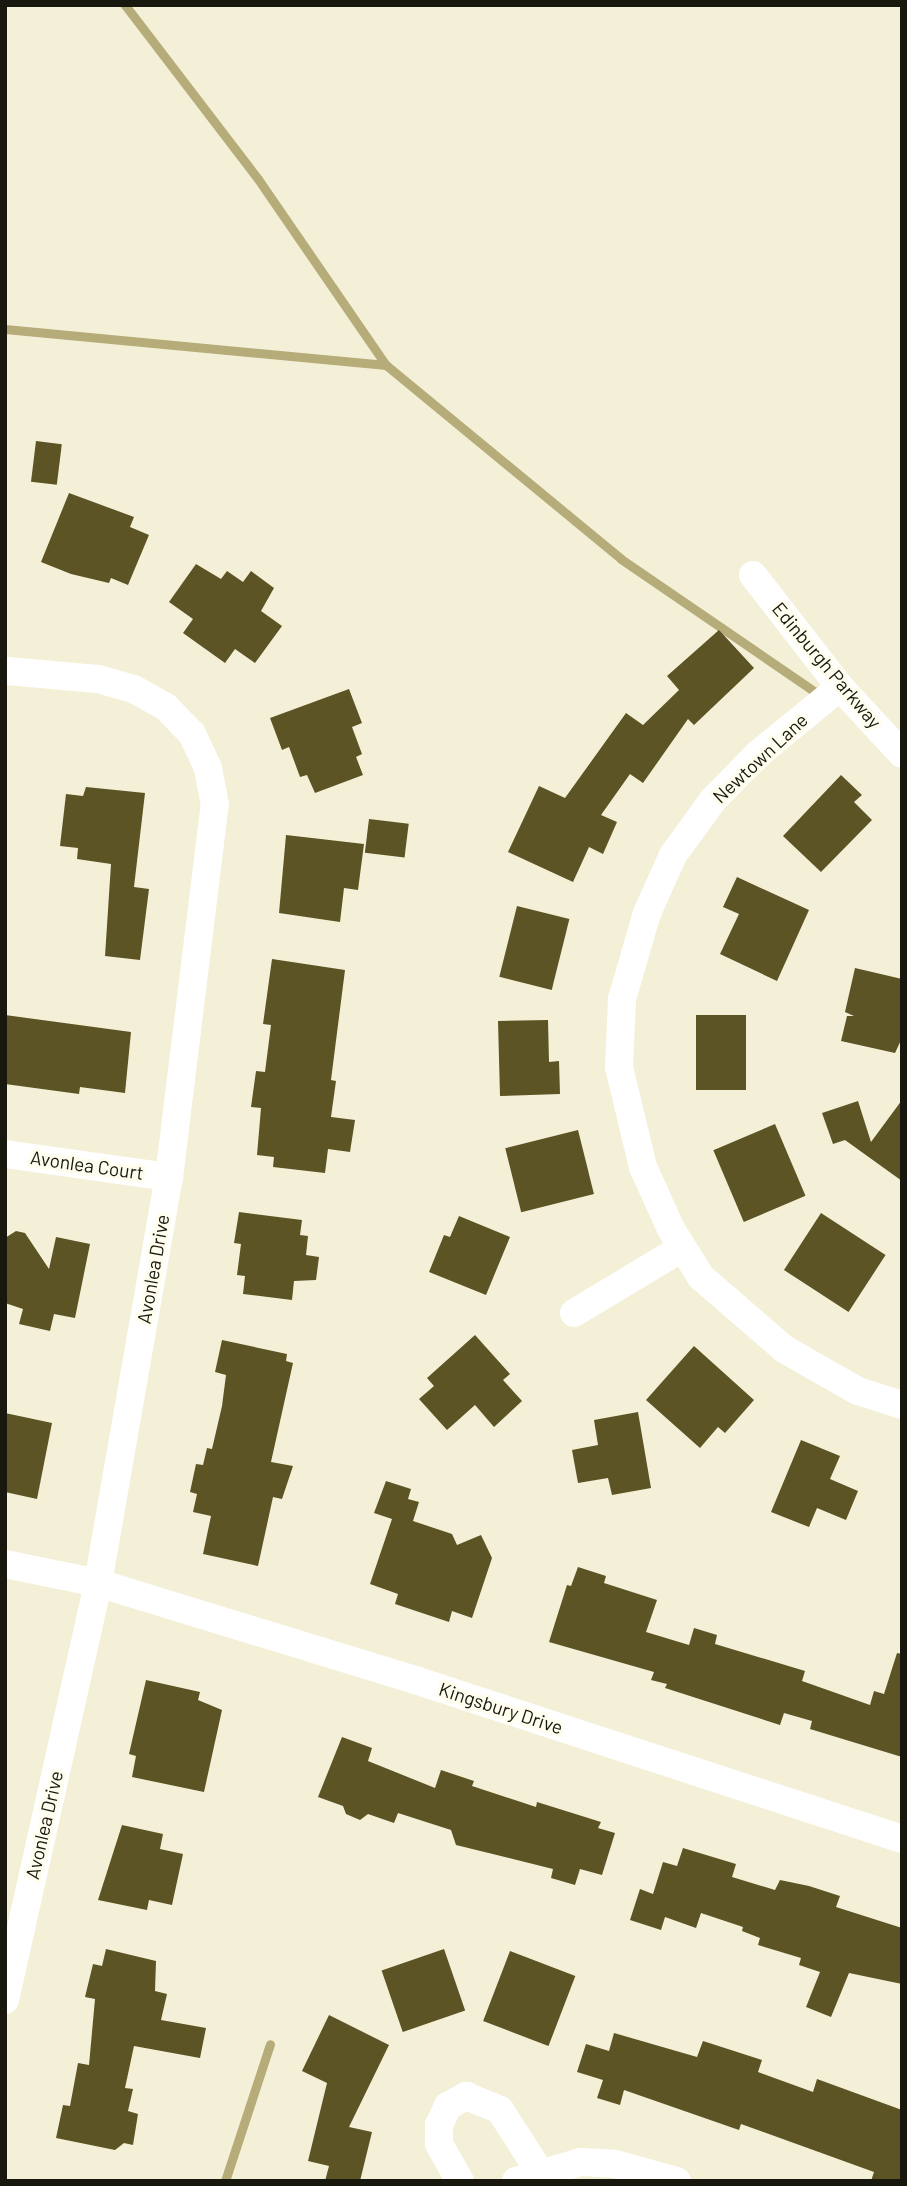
<!DOCTYPE html>
<html>
<head>
<meta charset="utf-8">
<style>
  body { margin:0 }
  #map { position:relative; width:907px; height:2186px; overflow:hidden; background:#f4f0d7; font-family:Barlow,sans-serif }
  div>[style] { position:absolute }
  [style*='--x'] { left:calc(var(--x)*1px); top:calc(var(--y)*1px); width:calc(var(--w)*1px); rotate:calc(var(--a)*1deg) }
  .stream>* { height:9px; margin:-4.5px; padding:0 4.5px; transform-origin:4.5px; border-radius:4.5px; background:#b5ac7a }
  .building>* { inset:0; background:#5c5424; transform-origin:0 0 }
  .street>* { height:28px; margin:-14px; padding:0 14px; transform-origin:14px; border-radius:14px; background:#fff }
  span { translate:-50% -50%; white-space:nowrap; text-align:center; line-height:1.15; -webkit-text-stroke:7px #fffdee; paint-order:stroke }
  .street-label { font-size:19px; color:#19180f }
  .frame { position:absolute; inset:0; border:7px solid #19180f; pointer-events:none }
</style>
</head>
<body>
<div id="map">
  <div class="stream">
    <div style="--x:125;--y:5;--w:219;--a:52.6"></div>
    <div style="--x:258;--y:179;--w:226;--a:55.5"></div>
    <div style="--x:386;--y:365;--w:305;--a:39.5"></div>
    <div style="--x:621;--y:559;--w:242;--a:34.4"></div>
    <div style="--x:5;--y:329;--w:383;--a:5.4"></div>
    <div style="--x:225;--y:2181;--w:144;--a:-71.8"></div>
  </div>
  <div class="building">
    <div style="left:36px;top:441px;width:26px;height:41px;rotate:7deg"></div>
    <div style="clip-path:polygon(69px 493px,134px 517px,130px 527px,149px 535px,128px 585px,111px 578px,109px 583px,71px 574px,41px 562px)"></div>
    <div style="clip-path:polygon(196px 564px,221px 579px,227px 571px,243px 582px,251px 571px,274px 588px,261px 611px,282px 626px,255px 663px,235px 649px,225px 663px,183px 633px,193px 619px,169px 602px)"></div>
    <div style="clip-path:polygon(719px 630px,754px 668px,694px 725px,688px 719px,643px 783px,630px 774px,601px 815px,617px 822px,603px 854px,589px 847px,573px 882px,508px 852px,539px 786px,565px 798px,626px 713px,643px 725px,679px 690px,667px 676px)"></div>
    <div style="clip-path:polygon(349px 689px,362px 723px,352px 727px,362px 754px,356px 757px,363px 775px,315px 793px,307px 775px,300px 777px,289px 747px,282px 750px,270px 718px)"></div>
    <div style="clip-path:polygon(841px 775px,862px 795px,854px 802px,872px 820px,821px 872px,783px 836px)"></div>
    <div style="clip-path:polygon(86px 787px,145px 793px,134px 887px,149px 889px,140px 960px,105px 956px,111px 864px,77px 859px,78px 848px,60px 846px,66px 794px,83px 796px)"></div>
    <div style="left:369px;top:819px;width:40px;height:34px;rotate:7deg"></div>
    <div style="clip-path:polygon(286px 835px,364px 844px,358px 890px,344px 888px,340px 922px,279px 913px)"></div>
    <div style="clip-path:polygon(737px 877px,809px 910px,777px 981px,720px 954px,739px 914px,723px 907px)"></div>
    <div style="left:517px;top:906px;width:54px;height:73px;rotate:14deg"></div>
    <div style="clip-path:polygon(272px 959px,345px 970px,331px 1080px,336px 1081px,331px 1117px,355px 1120px,350px 1152px,328px 1149px,325px 1173px,273px 1167px,274px 1157px,257px 1155px,261px 1108px,251px 1107px,256px 1071px,265px 1072px,271px 1025px,263px 1024px)"></div>
    <div style="clip-path:polygon(855px 968px,902px 979px,902px 1038px,895px 1053px,841px 1041px,847px 1016px,854px 1016px,845px 1012px)"></div>
    <div style="clip-path:polygon(5px 1015px,131px 1032px,125px 1093px,80px 1087px,79px 1094px,5px 1084px)"></div>
    <div style="left:696px;top:1015px;width:50px;height:75px"></div>
    <div style="clip-path:polygon(548px 1020px,549px 1062px,559px 1061px,560px 1094px,500px 1096px,498px 1021px)"></div>
    <div style="clip-path:polygon(902px 1100px,902px 1181px,845px 1140px,833px 1144px,822px 1113px,858px 1101px,871px 1142px)"></div>
    <div style="left:775px;top:1124px;width:78px;height:67px;rotate:67deg"></div>
    <div style="left:578px;top:1130px;width:66px;height:75px;rotate:76deg"></div>
    <div style="clip-path:polygon(239px 1212px,302px 1220px,300px 1235px,308px 1236px,306px 1255px,319px 1257px,316px 1280px,294px 1281px,292px 1300px,243px 1294px,245px 1276px,237px 1275px,241px 1244px,234px 1243px)"></div>
    <div style="left:821px;top:1213px;width:77px;height:68px;rotate:33deg"></div>
    <div style="clip-path:polygon(459px 1216px,510px 1237px,486px 1295px,429px 1272px,444px 1235px,450px 1237px)"></div>
    <div style="clip-path:polygon(16px 1231px,25px 1233px,49px 1269px,56px 1237px,90px 1244px,75px 1318px,54px 1314px,50px 1331px,19px 1324px,23px 1309px,5px 1303px,5px 1238px)"></div>
    <div style="clip-path:polygon(475px 1335px,510px 1374px,503px 1380px,522px 1401px,494px 1427px,475px 1405px,447px 1430px,419px 1399px,434px 1386px,427px 1378px)"></div>
    <div style="clip-path:polygon(222px 1340px,287px 1354px,286px 1361px,293px 1363px,271px 1462px,293px 1466px,282px 1499px,273px 1497px,258px 1566px,203px 1554px,211px 1516px,193px 1512px,197px 1494px,190px 1492px,196px 1464px,203px 1465px,207px 1448px,212px 1449px,222px 1406px,226px 1375px,215px 1372px)"></div>
    <div style="clip-path:polygon(694px 1346px,754px 1400px,725px 1433px,718px 1427px,700px 1448px,646px 1400px)"></div>
    <div style="clip-path:polygon(638px 1412px,651px 1488px,612px 1495px,608px 1478px,578px 1483px,572px 1450px,598px 1445px,594px 1420px)"></div>
    <div style="clip-path:polygon(5px 1413px,52px 1423px,37px 1499px,5px 1492px)"></div>
    <div style="clip-path:polygon(801px 1440px,840px 1456px,830px 1479px,858px 1491px,846px 1520px,817px 1508px,809px 1527px,771px 1512px)"></div>
    <div style="clip-path:polygon(386px 1481px,411px 1489px,408px 1499px,419px 1502px,413px 1521px,452px 1534px,457px 1545px,481px 1535px,492px 1558px,472px 1618px,452px 1611px,449px 1622px,395px 1604px,398px 1594px,370px 1584px,392px 1519px,374px 1513px)"></div>
    <div style="clip-path:polygon(578px 1567px,606px 1576px,604px 1583px,657px 1600px,646px 1632px,689px 1645px,694px 1628px,717px 1635px,715px 1644px,805px 1671px,802px 1681px,870px 1705px,874px 1691px,884px 1694px,897px 1653px,902px 1654px,902px 1757px,810px 1729px,812px 1721px,784px 1713px,780px 1725px,665px 1688px,667px 1684px,651px 1680px,654px 1672px,549px 1642px,567px 1585px,571px 1586px)"></div>
    <div style="clip-path:polygon(146px 1680px,200px 1692px,198px 1700px,222px 1710px,204px 1792px,132px 1777px,136px 1756px,129px 1754px)"></div>
    <div style="clip-path:polygon(342px 1737px,372px 1748px,368px 1761px,435px 1788px,441px 1770px,474px 1781px,472px 1786px,536px 1807px,537px 1802px,601px 1822px,598px 1828px,615px 1833px,602px 1875px,580px 1869px,575px 1885px,551px 1878px,553px 1869px,456px 1845px,451px 1830px,398px 1813px,394px 1823px,368px 1814px,360px 1820px,346px 1814px,343px 1806px,318px 1797px)"></div>
    <div style="clip-path:polygon(122px 1825px,163px 1834px,160px 1849px,183px 1854px,172px 1905px,149px 1900px,147px 1910px,98px 1900px)"></div>
    <div style="clip-path:polygon(683px 1848px,736px 1864px,732px 1877px,775px 1890px,780px 1880px,809px 1886px,840px 1896px,836px 1907px,902px 1928px,902px 1984px,849px 1973px,831px 2017px,806px 2007px,820px 1972px,799px 1965px,801px 1958px,758px 1945px,760px 1938px,742px 1931px,743px 1927px,701px 1913px,696px 1928px,665px 1917px,661px 1930px,630px 1920px,640px 1889px,653px 1894px,663px 1862px,677px 1866px)"></div>
    <div style="clip-path:polygon(106px 1949px,156px 1961px,155px 1991px,167px 1994px,161px 2020px,206px 2028px,200px 2058px,134px 2046px,125px 2088px,133px 2089px,128px 2111px,138px 2114px,133px 2145px,124px 2143px,115px 2150px,56px 2138px,63px 2105px,70px 2106px,78px 2063px,89px 2065px,95px 1999px,85px 1997px,93px 1964px,102px 1966px)"></div>
    <div style="left:444px;top:1949px;width:65px;height:66px;rotate:71deg"></div>
    <div style="left:510px;top:1951px;width:70px;height:75px;rotate:21deg"></div>
    <div style="clip-path:polygon(329px 2015px,389px 2045px,349px 2127px,372px 2132px,360px 2181px,325px 2181px,329px 2166px,308px 2161px,327px 2083px,302px 2071px)"></div>
    <div style="clip-path:polygon(614px 2033px,697px 2057px,703px 2041px,762px 2060px,758px 2072px,813px 2092px,817px 2079px,902px 2110px,902px 2181px,871px 2181px,874px 2172px,741px 2124px,739px 2130px,624px 2090px,620px 2105px,597px 2098px,603px 2080px,577px 2072px,586px 2044px,609px 2051px)"></div>
  </div>
  <div class="street">
    <div style="--x:753;--y:575;--w:142;--a:52.2"></div>
    <div style="--x:840;--y:687;--w:91;--a:47.2"></div>
    <div style="--x:840;--y:687;--w:106;--a:140.7"></div>
    <div style="--x:758;--y:754;--w:64;--a:134.4"></div>
    <div style="--x:713;--y:800;--w:68;--a:126"></div>
    <div style="--x:673;--y:855;--w:64;--a:114.1"></div>
    <div style="--x:647;--y:913;--w:90;--a:106.2"></div>
    <div style="--x:622;--y:999;--w:68;--a:92.5"></div>
    <div style="--x:619;--y:1067;--w:103;--a:76.5"></div>
    <div style="--x:643;--y:1167;--w:68;--a:65.7"></div>
    <div style="--x:671;--y:1229;--w:57;--a:58"></div>
    <div style="--x:701;--y:1277;--w:110;--a:40.9"></div>
    <div style="--x:784;--y:1349;--w:85;--a:29.6"></div>
    <div style="--x:858;--y:1391;--w:46;--a:17.7"></div>
    <div style="--x:5;--y:1154;--w:166;--a:8"></div>
    <div style="--x:574;--y:1313;--w:126;--a:-31"></div>
    <div style="--x:5;--y:1564;--w:95;--a:11.5"></div>
    <div style="--x:98;--y:1583;--w:332;--a:17"></div>
    <div style="--x:415;--y:1680;--w:512;--a:18.08"></div>
    <div style="--x:5;--y:2000;--w:427;--a:-77.4"></div>
    <div style="--x:98;--y:1583;--w:412;--a:-80.1"></div>
    <div style="--x:169;--y:1177;--w:375;--a:-83"></div>
    <div style="--x:215;--y:805;--w:38;--a:-101"></div>
    <div style="--x:208;--y:768;--w:38;--a:-115"></div>
    <div style="--x:192;--y:734;--w:37;--a:-134"></div>
    <div style="--x:166;--y:707;--w:38;--a:-151"></div>
    <div style="--x:133;--y:689;--w:37;--a:-164"></div>
    <div style="--x:97;--y:679;--w:90;--a:-174.9"></div>
    <div style="--x:460;--y:2181;--w:43;--a:-119.6"></div>
    <div style="--x:439;--y:2144;--w:19;--a:-90"></div>
    <div style="--x:439;--y:2125;--w:21;--a:-65"></div>
    <div style="--x:448;--y:2106;--w:21;--a:-29"></div>
    <div style="--x:466;--y:2096;--w:37;--a:22"></div>
    <div style="--x:500;--y:2110;--w:72;--a:57.4"></div>
    <div style="--x:516;--y:2181;--w:68;--a:-16.3"></div>
    <div style="--x:581;--y:2162;--w:34;--a:3"></div>
    <div style="--x:615;--y:2164;--w:64;--a:15.3"></div>
  </div>
  <div class="street-label">
    <span style="left:827px;top:665px;rotate:50deg">Edinburgh Parkway</span>
    <span style="left:760px;top:758px;rotate:-43deg">Newtown Lane</span>
    <span style="left:87px;top:1165px;rotate:8deg">Avonlea Court</span>
    <span style="left:153px;top:1269px;rotate:-80deg">Avonlea Drive</span>
    <span style="left:501px;top:1708px;rotate:18deg">Kingsbury Drive</span>
    <span style="left:44px;top:1825px;rotate:-77deg">Avonlea Drive</span>
  </div>
  <div class="frame"></div>
</div>
</body>
</html>
